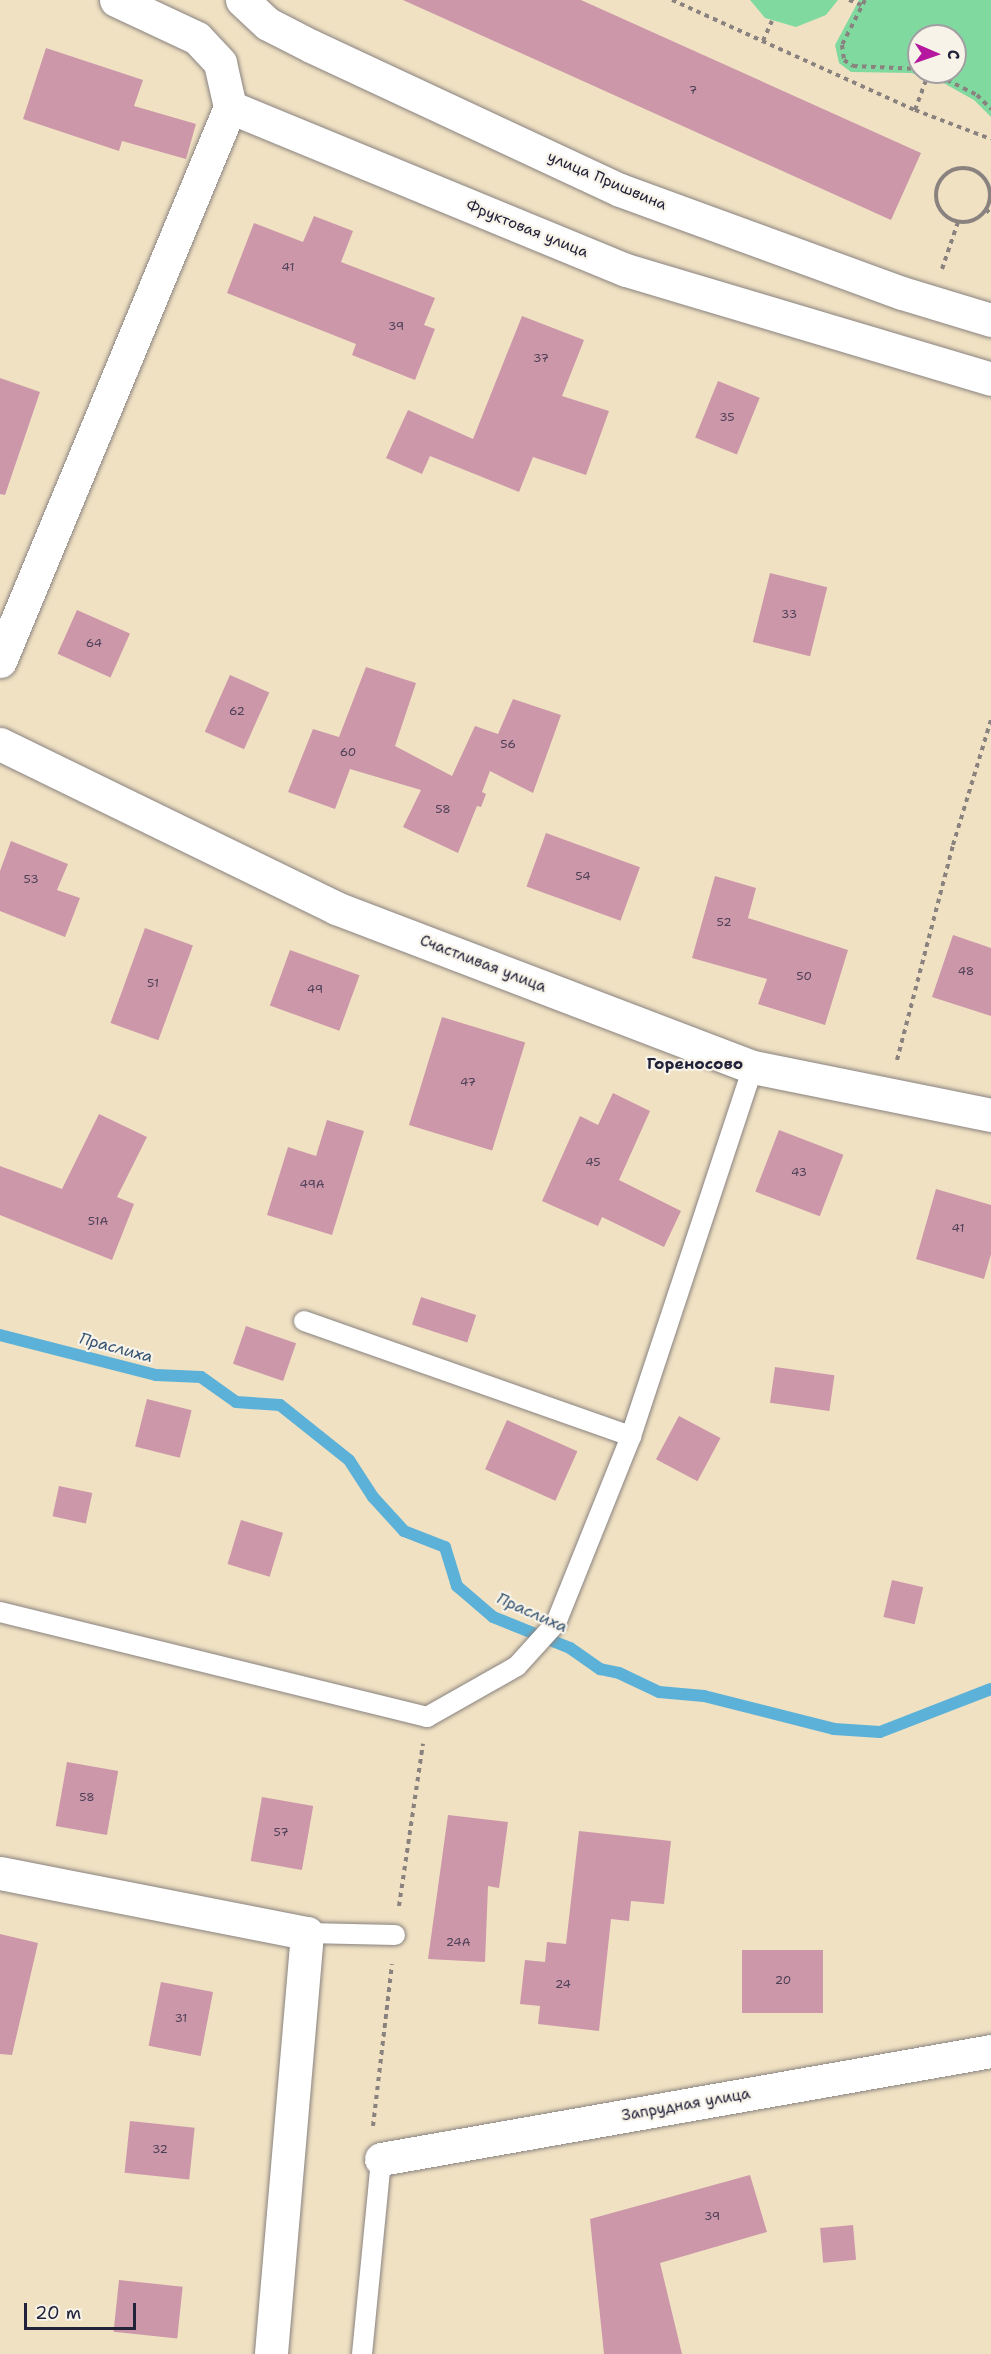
<!DOCTYPE html>
<html>
<head>
<meta charset="utf-8">
<style>
  body { margin:0 }
  #map { position:relative; width:991px; height:2354px; overflow:hidden; background:#f0e1c3; font-family:"Shantell Sans",sans-serif }
  div>[style] { position:absolute }
  [style*='--x'] { left:calc(var(--x)*1px); top:calc(var(--y)*1px); width:calc(var(--w)*1px); rotate:calc(var(--a)*1deg) }
  .green>* { inset:0; background:#80daa0 }
  .stream>* { height:12px; margin:-6px; padding:0 6px; transform-origin:6px; border-radius:6px; background:#5cb1d8 }
  .building>* { inset:0; background:#cc97a9; transform-origin:0 0 }
  .path>* { height:4px; margin-top:-2px; transform-origin:0; background:repeating-linear-gradient(90deg,#89827f 0 4.5px,transparent 0 9px) }
  .path>.ring { margin:-2px; padding:0; box-sizing:content-box; background:none; border:4px solid #89827f; border-radius:50% }
  .roads { filter:drop-shadow(0 0 2px #89827f) drop-shadow(0 0 2px #89827f) }
  .lane>* { height:20px; margin:-10px; padding:0 10px; transform-origin:10px; border-radius:10px; background:#fff }
  .street>* { height:33px; margin:-16.5px; padding:0 16.5px; transform-origin:16.5px; border-radius:16.5px; background:#fff }
  span { translate:-50% -50%; white-space:nowrap; text-align:center; line-height:1.15; -webkit-text-stroke:4.5px #f7f3e8; paint-order:stroke }
  .number-label { font-size:12px; color:#4c3f56 }
  .number-label span { -webkit-text-stroke-width:0 }
  .street-label { font-size:15px; color:#22223b }
  .neighbourhood-label { font-size:16px; color:#22223b; font-weight:700 }
  .water-label { font-size:16px; color:#365472; font-style:italic }
  .north { position:absolute; left:907px; top:24px; width:60px; height:60px; box-sizing:border-box; background:#f7f3e8; border:2px solid #a29fa3; border-radius:50%; rotate:92deg; font-size:16px; font-weight:700; line-height:24px; text-align:center; color:#22223b }
  .north::after { content:''; display:block; margin:auto; width:21px; height:27px; background:#b5179e; clip-path:polygon(50% 0,100% 100%,50% 72%,0 100%) }
  .scale { position:absolute; left:24px; top:2303px; width:112px; height:27px; box-sizing:border-box; border:3px solid #22223b; border-top:0; padding-left:8px; font-size:18px; line-height:21px; white-space:nowrap; color:#22223b; -webkit-text-stroke:4px #f7f3e8; paint-order:stroke }
</style>
</head>
<body>
<div id="map">
  <div class="green">
    <div style="clip-path:polygon(750px 0,838px 0,826px 15px,796px 27px,765px 18px)"></div>
    <div style="clip-path:polygon(evenodd,859px 0,991px 0,991px 117px,974px 100px,938px 80px,911px 73px,851px 72px,839px 63px,835px 45px,859px 0,919px 36px,955px 36px,955px 72px,919px 72px,919px 36px)"></div>
  </div>
  <div class="stream">
    <div style="--x:0;--y:1335;--w:161;--a:14.4"></div>
    <div style="--x:156;--y:1375;--w:45;--a:2.5"></div>
    <div style="--x:201;--y:1377;--w:43;--a:35.5"></div>
    <div style="--x:236;--y:1402;--w:44;--a:3.9"></div>
    <div style="--x:280;--y:1405;--w:88;--a:38.6"></div>
    <div style="--x:349;--y:1460;--w:44;--a:57"></div>
    <div style="--x:373;--y:1497;--w:46;--a:47.6"></div>
    <div style="--x:404;--y:1531;--w:44;--a:21.3"></div>
    <div style="--x:445;--y:1547;--w:41;--a:72.9"></div>
    <div style="--x:457;--y:1586;--w:48;--a:40.7"></div>
    <div style="--x:493;--y:1617;--w:83;--a:21.9"></div>
    <div style="--x:570;--y:1648;--w:37;--a:35"></div>
    <div style="--x:600;--y:1669;--w:19;--a:12"></div>
    <div style="--x:619;--y:1673;--w:44;--a:25.4"></div>
    <div style="--x:659;--y:1692;--w:45;--a:5.1"></div>
    <div style="--x:704;--y:1696;--w:134;--a:14.2"></div>
    <div style="--x:834;--y:1729;--w:46;--a:3.7"></div>
    <div style="--x:880;--y:1732;--w:119;--a:-21.2"></div>
  </div>
  <div class="building">
    <div style="clip-path:polygon(403px 0,581px 0,921px 153px,891px 220px)"></div>
    <div style="clip-path:polygon(46px 48px,143px 80px,134px 106px,196px 124px,186px 159px,122px 141px,119px 151px,23px 119px)"></div>
    <div style="clip-path:polygon(314px 216px,353px 231px,341px 262px,435px 298px,424px 325px,435px 329px,415px 380px,352px 355px,356px 344px,227px 293px,254px 223px,303px 242px)"></div>
    <div style="clip-path:polygon(522px 316px,584px 340px,562px 396px,609px 411px,586px 475px,533px 457px,519px 492px,430px 456px,422px 474px,386px 458px,408px 410px,473px 439px)"></div>
    <div style="clip-path:polygon(0 378px,40px 392px,5px 495px,0 494px)"></div>
    <div style="left:718px;top:381px;width:45px;height:61px;rotate:22deg"></div>
    <div style="left:770px;top:573px;width:59px;height:71px;rotate:14deg"></div>
    <div style="left:77px;top:610px;width:58px;height:48px;rotate:24deg"></div>
    <div style="clip-path:polygon(366px 667px,416px 683px,395px 746px,452px 776px,475px 726px,498px 734px,513px 699px,561px 715px,533px 793px,490px 771px,482px 792px,486px 794px,481px 807px,477px 806px,458px 853px,403px 827px,421px 790px,350px 769px,335px 809px,288px 792px,313px 729px,339px 737px)"></div>
    <div style="left:230px;top:675px;width:43px;height:62px;rotate:24deg"></div>
    <div style="left:546px;top:833px;width:100px;height:57px;rotate:20deg"></div>
    <div style="clip-path:polygon(11px 841px,68px 864px,57px 890px,80px 898px,65px 937px,0 911px,0 871px)"></div>
    <div style="clip-path:polygon(715px 876px,756px 888px,748px 918px,848px 950px,825px 1025px,758px 1004px,767px 979px,692px 958px)"></div>
    <div style="left:145px;top:928px;width:51px;height:101px;rotate:20deg"></div>
    <div style="clip-path:polygon(953px 935px,991px 948px,991px 1016px,932px 997px)"></div>
    <div style="left:290px;top:950px;width:74px;height:59px;rotate:20deg"></div>
    <div style="left:442px;top:1017px;width:87px;height:113px;rotate:17deg"></div>
    <div style="clip-path:polygon(613px 1093px,650px 1111px,619px 1180px,681px 1211px,664px 1247px,602px 1217px,598px 1226px,542px 1201px,580px 1116px,598px 1125px)"></div>
    <div style="clip-path:polygon(99px 1114px,147px 1137px,117px 1197px,134px 1204px,112px 1260px,0 1215px,0 1166px,62px 1189px)"></div>
    <div style="clip-path:polygon(327px 1120px,364px 1131px,332px 1235px,267px 1215px,288px 1147px,316px 1156px)"></div>
    <div style="left:779px;top:1130px;width:69px;height:66px;rotate:21deg"></div>
    <div style="clip-path:polygon(936px 1189px,991px 1205px,991px 1254px,984px 1279px,916px 1259px)"></div>
    <div style="left:421px;top:1297px;width:58px;height:29px;rotate:18deg"></div>
    <div style="left:246px;top:1326px;width:53px;height:40px;rotate:19deg"></div>
    <div style="left:775px;top:1367px;width:60px;height:36px;rotate:8deg"></div>
    <div style="left:147px;top:1399px;width:46px;height:49px;rotate:14deg"></div>
    <div style="left:679px;top:1416px;width:47px;height:49px;rotate:28deg"></div>
    <div style="left:507px;top:1420px;width:77px;height:54px;rotate:24deg"></div>
    <div style="left:59px;top:1486px;width:34px;height:31px;rotate:12deg"></div>
    <div style="left:241px;top:1520px;width:44px;height:46px;rotate:17deg"></div>
    <div style="left:892px;top:1580px;width:32px;height:38px;rotate:13deg"></div>
    <div style="left:67px;top:1762px;width:52px;height:65px;rotate:10deg"></div>
    <div style="left:262px;top:1797px;width:52px;height:65px;rotate:10deg"></div>
    <div style="clip-path:polygon(448px 1815px,508px 1822px,499px 1888px,488px 1886px,485px 1962px,428px 1959px)"></div>
    <div style="clip-path:polygon(579px 1831px,671px 1841px,664px 1904px,631px 1901px,629px 1921px,611px 1919px,599px 2031px,538px 2024px,540px 2006px,520px 2004px,525px 1960px,545px 1962px,547px 1942px,566px 1944px)"></div>
    <div style="clip-path:polygon(0 1934px,38px 1943px,12px 2055px,0 2054px)"></div>
    <div style="left:742px;top:1950px;width:81px;height:63px"></div>
    <div style="left:161px;top:1982px;width:53px;height:65px;rotate:11deg"></div>
    <div style="left:130px;top:2121px;width:65px;height:52px;rotate:6deg"></div>
    <div style="clip-path:polygon(750px 2175px,767px 2232px,660px 2263px,682px 2354px,604px 2354px,590px 2219px)"></div>
    <div style="left:853px;top:2225px;width:35px;height:33px;rotate:85deg"></div>
    <div style="left:119px;top:2280px;width:64px;height:52px;rotate:6deg"></div>
  </div>
  <div class="path">
    <div style="--x:672;--y:0;--w:267;--a:24.4"></div>
    <div style="--x:915;--y:110;--w:81;--a:20.9"></div>
    <div style="--x:849;--y:0;--w:16;--a:22"></div>
    <div style="--x:865;--y:0;--w:51;--a:117.1"></div>
    <div style="--x:842;--y:45;--w:15;--a:82"></div>
    <div style="--x:844;--y:60;--w:11;--a:34"></div>
    <div style="--x:853;--y:66;--w:66;--a:2.6"></div>
    <div style="--x:763;--y:41;--w:22;--a:-66"></div>
    <div style="--x:931;--y:72;--w:51;--a:26.6"></div>
    <div style="--x:977;--y:95;--w:20;--a:45"></div>
    <div style="--x:915;--y:110;--w:40;--a:-69.8"></div>
    <div class="ring" style="left:936px;top:168px;width:50px;height:50px"></div>
    <div style="--x:986;--y:209;--w:8;--a:50"></div>
    <div style="--x:942;--y:269;--w:50;--a:-71.2"></div>
    <div style="--x:897;--y:1060;--w:222;--a:-75.4"></div>
    <div style="--x:953;--y:845;--w:131;--a:-73.1"></div>
    <div style="--x:399;--y:1906;--w:164;--a:-81.6"></div>
    <div style="--x:373;--y:2126;--w:163;--a:-83.3"></div>
  </div>
  <div class="roads">
    <div class="lane">
      <div style="--x:304;--y:1321;--w:347;--a:19.4"></div>
      <div style="--x:0;--y:1612;--w:440;--a:13.8"></div>
      <div style="--x:427;--y:1717;--w:103;--a:-29.5"></div>
      <div style="--x:517;--y:1666;--w:58;--a:-47.8"></div>
      <div style="--x:556;--y:1623;--w:201;--a:-68.1"></div>
      <div style="--x:631;--y:1436;--w:389;--a:-71.7"></div>
      <div style="--x:307;--y:1933;--w:88;--a:1.3"></div>
      <div style="--x:362;--y:2354;--w:196;--a:-84.4"></div>
    </div>
    <div class="street">
      <div style="--x:116;--y:0;--w:89;--a:25.1"></div>
      <div style="--x:197;--y:38;--w:34;--a:47"></div>
      <div style="--x:220;--y:63;--w:45;--a:77.2"></div>
      <div style="--x:230;--y:107;--w:428;--a:22.4"></div>
      <div style="--x:626;--y:270;--w:381;--a:16.6"></div>
      <div style="--x:242;--y:0;--w:35;--a:43"></div>
      <div style="--x:268;--y:24;--w:48;--a:27.1"></div>
      <div style="--x:311;--y:46;--w:341;--a:25"></div>
      <div style="--x:620;--y:190;--w:300;--a:20.1"></div>
      <div style="--x:902;--y:293;--w:93;--a:16.9"></div>
      <div style="--x:0;--y:661;--w:600;--a:-67.45"></div>
      <div style="--x:0;--y:744;--w:374;--a:26"></div>
      <div style="--x:336;--y:908;--w:446;--a:20.9"></div>
      <div style="--x:753;--y:1067;--w:243;--a:11.4"></div>
      <div style="--x:0;--y:1873;--w:313;--a:11.1"></div>
      <div style="--x:307;--y:1933;--w:423;--a:94.9"></div>
      <div style="--x:381;--y:2159;--w:619;--a:-10.04"></div>
    </div>
  </div>
  <div class="number-label">
    <span style="left:693px;top:91px">7</span>
    <span style="left:288px;top:268px">41</span>
    <span style="left:396px;top:327px">39</span>
    <span style="left:541px;top:359px">37</span>
    <span style="left:727px;top:418px">35</span>
    <span style="left:789px;top:615px">33</span>
    <span style="left:94px;top:644px">64</span>
    <span style="left:237px;top:712px">62</span>
    <span style="left:508px;top:745px">56</span>
    <span style="left:348px;top:753px">60</span>
    <span style="left:443px;top:810px">58</span>
    <span style="left:583px;top:877px">54</span>
    <span style="left:31px;top:880px">53</span>
    <span style="left:724px;top:923px">52</span>
    <span style="left:966px;top:972px">48</span>
    <span style="left:804px;top:977px">50</span>
    <span style="left:153px;top:984px">51</span>
    <span style="left:315px;top:990px">49</span>
    <span style="left:468px;top:1083px">47</span>
    <span style="left:593px;top:1163px">45</span>
    <span style="left:799px;top:1173px">43</span>
    <span style="left:312px;top:1185px">49А</span>
    <span style="left:98px;top:1222px">51А</span>
    <span style="left:958px;top:1229px">41</span>
    <span style="left:87px;top:1798px">58</span>
    <span style="left:281px;top:1833px">57</span>
    <span style="left:458px;top:1943px">24А</span>
    <span style="left:783px;top:1981px">20</span>
    <span style="left:563px;top:1985px">24</span>
    <span style="left:181px;top:2019px">31</span>
    <span style="left:160px;top:2150px">32</span>
    <span style="left:712px;top:2217px">39</span>
  </div>
  <div class="street-label">
    <span style="left:607px;top:181px;rotate:23deg">улица Пришвина</span>
    <span style="left:527px;top:229px;rotate:22deg">Фруктовая улица</span>
    <span style="left:483px;top:964px;rotate:21deg">Счастливая улица</span>
    <span style="left:686px;top:2105px;rotate:-10deg">Запрудная улица</span>
  </div>
  <div class="neighbourhood-label">
    <span style="left:695px;top:1064px">Гореносово</span>
  </div>
  <div class="water-label">
    <span style="left:116px;top:1348px;rotate:15deg">Праслиха</span>
    <span style="left:532px;top:1613px;rotate:24deg">Праслиха</span>
  </div>
  <div class="north">С</div>
  <div class="scale">20 m</div>
</div>
</body>
</html>
